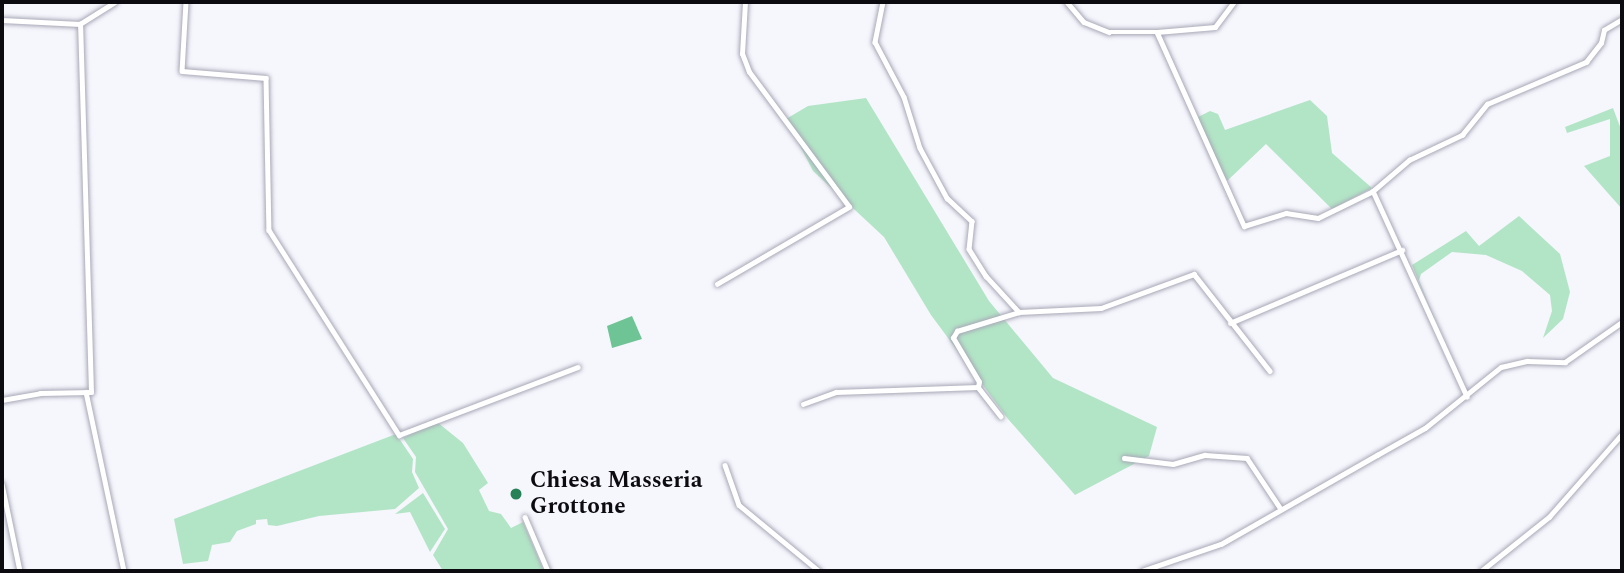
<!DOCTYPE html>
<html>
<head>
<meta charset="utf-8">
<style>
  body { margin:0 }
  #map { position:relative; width:1624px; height:573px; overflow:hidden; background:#f6f6fd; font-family:Spectral,serif }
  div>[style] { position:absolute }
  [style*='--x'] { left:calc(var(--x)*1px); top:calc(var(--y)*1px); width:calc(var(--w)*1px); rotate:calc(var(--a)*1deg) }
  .green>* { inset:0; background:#b2e5c6 }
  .water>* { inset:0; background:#6fc495 }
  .roads { filter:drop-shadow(0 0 2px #a8a8b7) drop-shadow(0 0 2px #a8a8b7) }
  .minor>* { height:4.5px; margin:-2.25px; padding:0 2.25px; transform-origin:2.25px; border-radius:2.25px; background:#fff }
  .dots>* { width:19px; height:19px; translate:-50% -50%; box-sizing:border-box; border:4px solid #f6f6fd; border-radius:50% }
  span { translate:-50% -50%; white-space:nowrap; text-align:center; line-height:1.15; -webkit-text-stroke:6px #f6f6fd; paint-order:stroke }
  .poi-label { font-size:23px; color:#0b0b10; font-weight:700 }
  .left { translate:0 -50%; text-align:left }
  .frame { position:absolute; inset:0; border:4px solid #0b0b10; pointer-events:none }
</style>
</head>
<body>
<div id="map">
  <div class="green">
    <div style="clip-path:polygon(866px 98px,989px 301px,1053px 378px,1157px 427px,1149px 456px,1075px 495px,1008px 419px,931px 315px,884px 237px,813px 171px,786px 119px,808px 106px)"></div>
    <div style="clip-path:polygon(1310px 100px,1327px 116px,1332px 153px,1372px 188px,1332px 209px,1266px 144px,1227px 181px,1196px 118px,1210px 111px,1218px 114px,1225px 130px)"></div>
    <div style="clip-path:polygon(1613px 108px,1622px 132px,1622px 209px,1584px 166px,1610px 156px,1610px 119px,1567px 133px,1565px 127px)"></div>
    <div style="clip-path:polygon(1519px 216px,1560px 254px,1570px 292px,1563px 319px,1543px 338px,1552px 311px,1550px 295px,1522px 271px,1486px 255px,1452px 252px,1421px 274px,1419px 280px,1446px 348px,1412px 265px,1466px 231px,1479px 246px)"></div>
    <div style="clip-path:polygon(437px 422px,463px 443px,488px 483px,479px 490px,489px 511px,501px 514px,511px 528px,523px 522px,544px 571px,443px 571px,433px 555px,448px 529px,415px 472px,416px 457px,403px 438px)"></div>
    <div style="clip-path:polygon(396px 434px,413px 459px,412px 472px,419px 488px,395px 509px,319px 516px,277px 526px,268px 525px,267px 519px,256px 520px,256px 524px,237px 531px,230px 542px,212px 545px,208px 561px,183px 564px,174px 519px)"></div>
    <div style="clip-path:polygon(423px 493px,445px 529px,430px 552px,410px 512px,395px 514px)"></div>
  </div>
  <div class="water">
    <div style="clip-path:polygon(632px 316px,642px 339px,612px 348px,607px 326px)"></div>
  </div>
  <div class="roads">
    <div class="minor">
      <div style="--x:186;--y:2;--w:69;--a:93.3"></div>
      <div style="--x:182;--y:71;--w:84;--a:4.8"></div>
      <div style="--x:266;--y:78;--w:152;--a:88.9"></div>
      <div style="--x:269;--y:230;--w:243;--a:57.6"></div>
      <div style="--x:399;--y:435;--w:191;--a:-20.8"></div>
      <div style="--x:883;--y:2;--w:41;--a:101.3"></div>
      <div style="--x:875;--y:42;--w:62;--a:62.2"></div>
      <div style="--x:904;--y:97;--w:53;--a:72.6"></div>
      <div style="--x:920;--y:148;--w:57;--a:61.6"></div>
      <div style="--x:947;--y:198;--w:34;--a:43"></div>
      <div style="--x:972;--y:221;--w:28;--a:96"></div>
      <div style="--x:969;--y:249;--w:32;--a:58"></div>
      <div style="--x:986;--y:276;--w:49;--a:47.5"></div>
      <div style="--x:1067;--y:2;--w:26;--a:50"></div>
      <div style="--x:1084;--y:22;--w:27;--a:22"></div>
      <div style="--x:1109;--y:32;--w:48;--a:0"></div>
      <div style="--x:1157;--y:32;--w:58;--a:-4.9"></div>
      <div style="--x:1215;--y:27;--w:31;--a:-53"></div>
      <div style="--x:2;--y:20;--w:78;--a:2.9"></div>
      <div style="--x:80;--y:24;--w:41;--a:-32.2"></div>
      <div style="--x:1157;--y:32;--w:213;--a:65.8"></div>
      <div style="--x:1244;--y:226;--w:44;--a:-17.2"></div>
      <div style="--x:1286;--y:213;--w:32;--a:9"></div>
      <div style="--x:1318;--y:218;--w:61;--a:-26.1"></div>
      <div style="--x:1373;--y:191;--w:48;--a:-40.7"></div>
      <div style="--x:1409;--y:160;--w:59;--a:-25.3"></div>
      <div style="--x:1462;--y:135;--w:40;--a:-51"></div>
      <div style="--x:1487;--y:104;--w:108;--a:-23"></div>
      <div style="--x:1586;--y:62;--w:24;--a:-52"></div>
      <div style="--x:1601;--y:43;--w:13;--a:-77"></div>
      <div style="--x:1604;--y:30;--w:21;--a:-31"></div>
      <div style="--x:1373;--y:191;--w:226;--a:65.4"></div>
      <div style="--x:717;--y:284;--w:153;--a:-30.3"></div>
      <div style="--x:849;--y:207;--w:168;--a:-126.5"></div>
      <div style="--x:749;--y:72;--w:19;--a:-111"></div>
      <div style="--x:742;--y:54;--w:52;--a:-86.7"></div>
      <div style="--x:1230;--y:323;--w:187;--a:-23"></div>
      <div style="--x:978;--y:387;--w:37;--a:52"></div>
      <div style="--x:86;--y:392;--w:183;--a:78"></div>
      <div style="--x:2;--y:400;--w:39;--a:-10"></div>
      <div style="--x:40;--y:393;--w:51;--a:-1.1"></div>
      <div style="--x:91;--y:392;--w:368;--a:-91.7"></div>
      <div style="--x:803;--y:404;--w:35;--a:-20"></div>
      <div style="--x:836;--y:392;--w:142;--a:-2"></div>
      <div style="--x:978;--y:387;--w:5;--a:-79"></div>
      <div style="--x:979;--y:382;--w:51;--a:-120.6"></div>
      <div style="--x:953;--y:338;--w:8;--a:-60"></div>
      <div style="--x:957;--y:331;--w:65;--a:-17"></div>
      <div style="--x:1019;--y:312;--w:82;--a:-2.8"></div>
      <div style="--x:1101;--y:308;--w:99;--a:-20.1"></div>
      <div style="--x:1194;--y:274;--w:123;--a:51.9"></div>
      <div style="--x:1124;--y:458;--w:49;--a:7"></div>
      <div style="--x:1173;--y:464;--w:33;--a:-16"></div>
      <div style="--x:1205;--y:455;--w:42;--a:4.1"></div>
      <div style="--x:1247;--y:458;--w:61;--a:56.3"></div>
      <div style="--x:725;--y:465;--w:42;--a:70.7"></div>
      <div style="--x:739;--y:505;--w:104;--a:39.5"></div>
      <div style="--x:2;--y:484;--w:89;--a:78.3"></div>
      <div style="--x:525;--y:517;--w:59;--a:66.9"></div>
      <div style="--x:1142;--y:571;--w:83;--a:-18.9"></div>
      <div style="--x:1221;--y:544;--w:180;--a:-29.7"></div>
      <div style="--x:1377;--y:455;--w:55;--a:-29.4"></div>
      <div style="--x:1425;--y:428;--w:97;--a:-38.8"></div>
      <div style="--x:1501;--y:367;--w:27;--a:-13"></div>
      <div style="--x:1527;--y:361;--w:38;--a:2"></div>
      <div style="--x:1565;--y:362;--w:70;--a:-35.1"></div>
      <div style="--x:1481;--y:571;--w:87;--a:-38.5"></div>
      <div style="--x:1549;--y:517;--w:111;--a:-48.7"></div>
    </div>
  </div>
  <div class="dots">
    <div style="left:516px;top:494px;background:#278156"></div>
  </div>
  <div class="poi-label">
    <span class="left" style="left:530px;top:494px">Chiesa Masseria<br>Grottone</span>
  </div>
  <div class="frame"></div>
</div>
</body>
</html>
